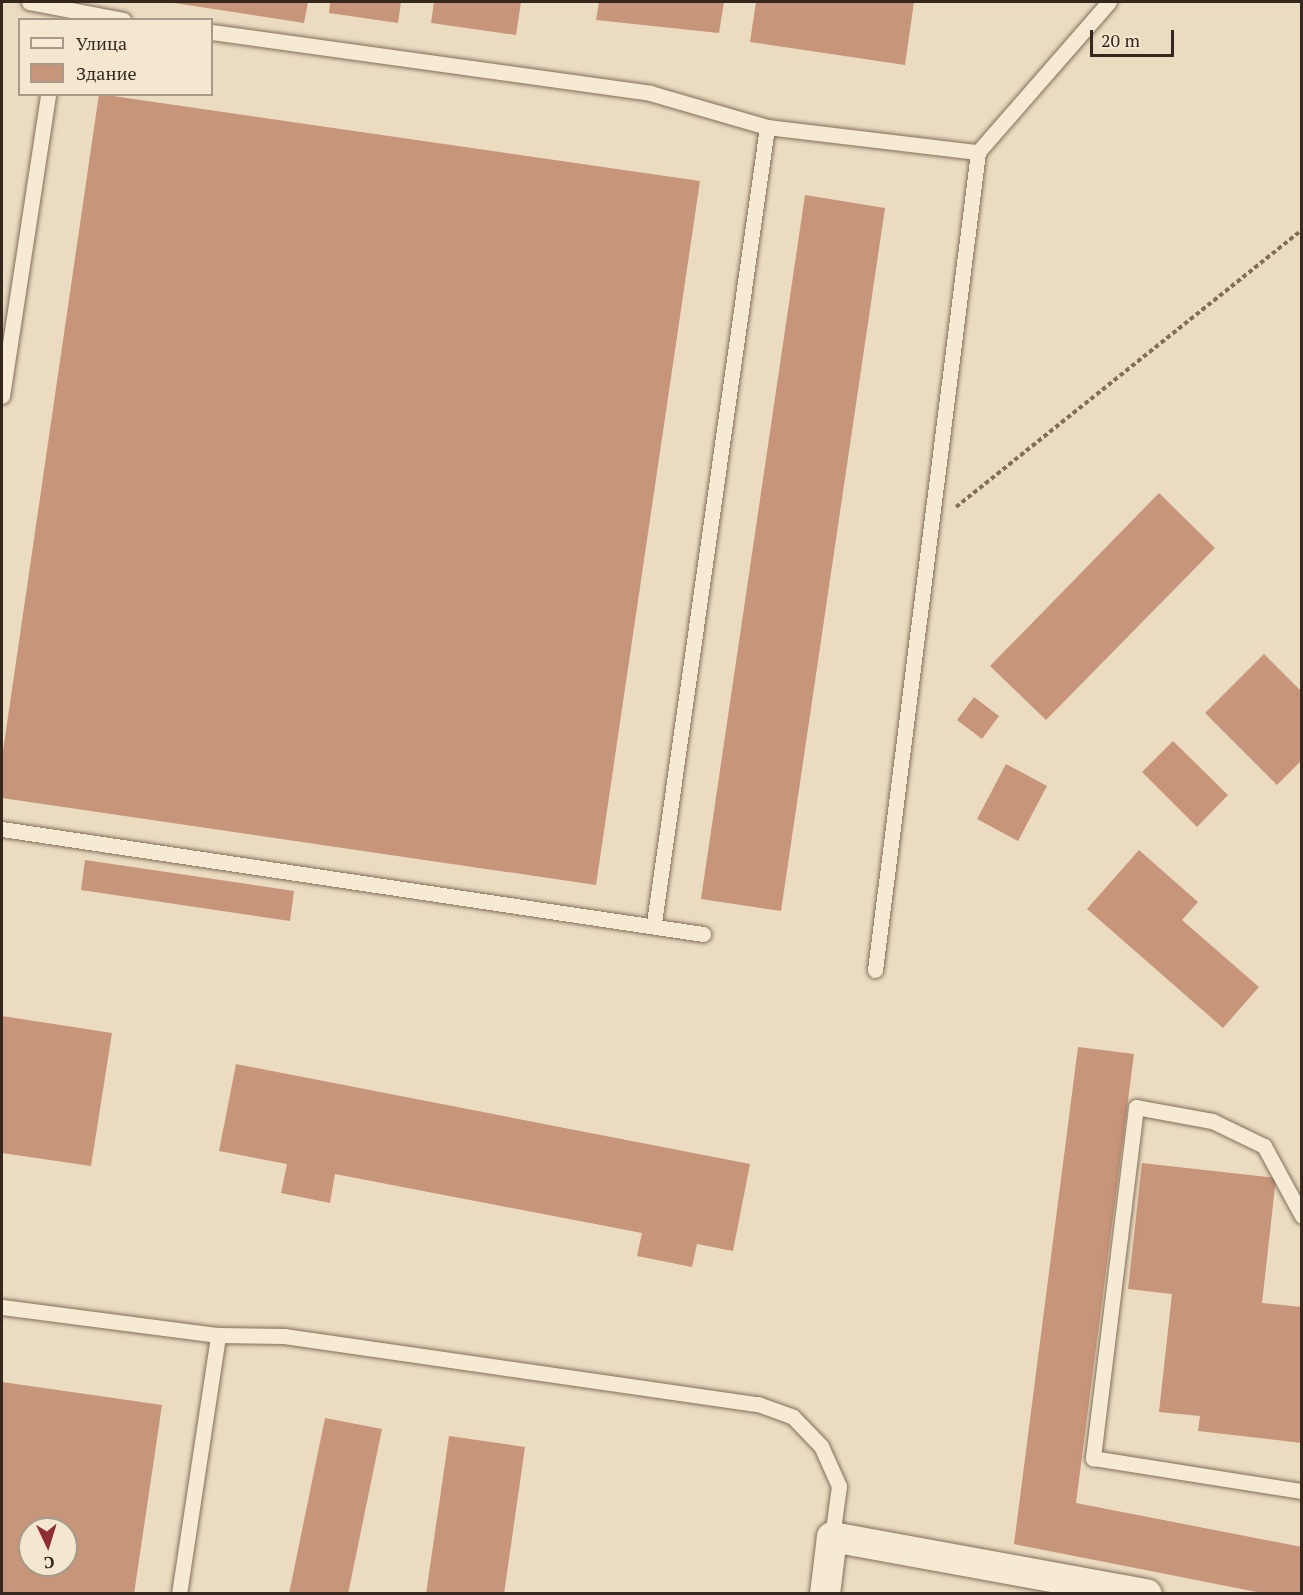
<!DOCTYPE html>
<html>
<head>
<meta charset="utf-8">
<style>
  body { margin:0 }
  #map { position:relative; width:1303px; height:1595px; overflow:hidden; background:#ebdcc1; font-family:"PT Serif",serif }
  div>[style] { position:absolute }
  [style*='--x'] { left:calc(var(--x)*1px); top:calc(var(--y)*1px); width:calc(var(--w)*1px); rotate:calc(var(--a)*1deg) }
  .building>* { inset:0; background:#c79579 }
  .path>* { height:4px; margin-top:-2px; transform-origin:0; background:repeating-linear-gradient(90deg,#836e5a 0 4.5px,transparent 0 7.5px) }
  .roads { filter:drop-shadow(0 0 2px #836e5a) drop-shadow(0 0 2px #836e5a) }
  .lane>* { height:15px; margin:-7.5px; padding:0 7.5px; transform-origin:7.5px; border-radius:7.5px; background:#f6ead4 }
  .street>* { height:30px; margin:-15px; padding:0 15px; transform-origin:15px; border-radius:15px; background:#f6ead4 }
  span { translate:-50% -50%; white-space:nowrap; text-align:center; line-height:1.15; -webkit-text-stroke:4.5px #f3e7d0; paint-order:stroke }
  .frame { position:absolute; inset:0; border:3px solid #34271d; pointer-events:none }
  .legend { position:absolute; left:18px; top:18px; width:195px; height:78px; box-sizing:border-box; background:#f3e7d0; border:2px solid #a79a88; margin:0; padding:8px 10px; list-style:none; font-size:18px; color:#34271d }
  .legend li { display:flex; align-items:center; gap:12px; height:30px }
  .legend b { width:30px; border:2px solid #a79a88 }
  .north { position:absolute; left:18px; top:1517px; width:60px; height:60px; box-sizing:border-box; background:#f3e7d0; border:2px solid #a79a88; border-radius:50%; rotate:176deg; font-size:16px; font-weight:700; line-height:24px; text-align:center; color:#34271d }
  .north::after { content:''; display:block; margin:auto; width:21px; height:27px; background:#8f2d33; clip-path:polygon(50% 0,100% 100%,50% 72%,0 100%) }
  .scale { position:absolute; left:1090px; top:30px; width:84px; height:27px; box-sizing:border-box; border:3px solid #34271d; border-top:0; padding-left:8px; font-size:18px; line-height:21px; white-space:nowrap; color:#34271d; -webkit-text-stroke:4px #f3e7d0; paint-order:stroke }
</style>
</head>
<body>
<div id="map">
  <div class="building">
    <div style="clip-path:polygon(168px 2px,308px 2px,304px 23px)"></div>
    <div style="clip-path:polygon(330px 2px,401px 2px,398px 23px,329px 13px)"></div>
    <div style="clip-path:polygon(434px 2px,521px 2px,516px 35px,431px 23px)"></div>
    <div style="clip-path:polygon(599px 2px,724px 2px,719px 33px,596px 20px)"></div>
    <div style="clip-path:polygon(756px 2px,914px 2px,905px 65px,750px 42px)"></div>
    <div style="clip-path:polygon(99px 94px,700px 181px,596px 885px,2px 798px,2px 758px)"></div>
    <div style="clip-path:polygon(805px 195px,885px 208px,781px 911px,701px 899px)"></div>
    <div style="clip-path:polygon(1159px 493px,1215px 548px,1046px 720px,990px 666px)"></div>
    <div style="clip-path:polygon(1264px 654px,1302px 692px,1302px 760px,1277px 785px,1205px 713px)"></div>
    <div style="clip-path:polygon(974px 697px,999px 716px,982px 739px,957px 720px)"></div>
    <div style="clip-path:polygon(1173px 741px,1228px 795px,1197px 827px,1142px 772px)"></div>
    <div style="clip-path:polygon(1006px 764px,1047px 786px,1018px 841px,977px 819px)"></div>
    <div style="clip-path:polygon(1139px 850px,1198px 902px,1182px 920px,1259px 987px,1223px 1028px,1087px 909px)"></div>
    <div style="clip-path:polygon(85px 860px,294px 891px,290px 921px,81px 890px)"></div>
    <div style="clip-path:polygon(2px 1016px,112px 1033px,91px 1166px,2px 1153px)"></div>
    <div style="clip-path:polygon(1078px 1047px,1134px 1054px,1076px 1503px,1302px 1547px,1302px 1594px,1267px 1594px,1014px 1544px)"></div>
    <div style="clip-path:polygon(236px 1064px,750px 1164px,733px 1251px,697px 1244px,692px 1267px,637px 1256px,642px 1233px,335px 1174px,330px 1203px,281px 1193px,287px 1164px,219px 1151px)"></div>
    <div style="clip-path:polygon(1142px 1163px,1276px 1178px,1262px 1303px,1302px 1307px,1302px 1443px,1198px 1431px,1200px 1416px,1159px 1412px,1172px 1294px,1128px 1289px)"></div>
    <div style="clip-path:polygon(evenodd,2px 1382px,162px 1405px,134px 1594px,2px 1594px,2px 1382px,30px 1529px,66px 1529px,66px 1565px,30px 1565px,30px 1529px)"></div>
    <div style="clip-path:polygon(325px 1418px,382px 1429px,348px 1594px,289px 1594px)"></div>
    <div style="clip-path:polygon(449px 1436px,525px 1447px,504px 1594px,426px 1594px)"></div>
  </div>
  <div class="path">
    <div style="--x:956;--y:507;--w:443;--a:-38.7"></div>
  </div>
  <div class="roads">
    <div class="lane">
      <div style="--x:29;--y:2;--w:96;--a:10.8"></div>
      <div style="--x:212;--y:32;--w:442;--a:7.9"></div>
      <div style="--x:650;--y:93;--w:122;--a:16.2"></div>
      <div style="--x:767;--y:127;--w:212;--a:6.8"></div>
      <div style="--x:978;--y:152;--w:199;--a:-48.9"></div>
      <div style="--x:2;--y:396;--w:305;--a:-81.3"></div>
      <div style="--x:2;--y:829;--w:709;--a:8.52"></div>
      <div style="--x:654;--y:923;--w:804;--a:-81.92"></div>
      <div style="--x:875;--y:970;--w:824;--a:-82.82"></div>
      <div style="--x:1302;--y:1216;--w:80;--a:-118.5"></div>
      <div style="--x:1264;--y:1146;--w:58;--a:-154.3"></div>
      <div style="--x:1212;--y:1121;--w:77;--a:-169.6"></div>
      <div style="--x:1136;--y:1107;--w:354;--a:97"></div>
      <div style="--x:1093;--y:1458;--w:212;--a:9"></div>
      <div style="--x:2;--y:1307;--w:218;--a:7.4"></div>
      <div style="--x:218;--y:1335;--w:66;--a:0.9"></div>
      <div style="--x:284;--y:1336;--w:479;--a:8.2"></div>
      <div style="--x:758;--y:1404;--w:37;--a:20"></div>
      <div style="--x:793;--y:1417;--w:40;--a:46"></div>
      <div style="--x:821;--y:1446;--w:44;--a:65.8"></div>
      <div style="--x:839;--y:1486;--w:51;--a:97.8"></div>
      <div style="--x:179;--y:1594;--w:262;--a:-81.4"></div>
    </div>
    <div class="street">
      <div style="--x:825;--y:1594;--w:57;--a:-83"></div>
      <div style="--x:832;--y:1537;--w:320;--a:10.3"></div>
    </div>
  </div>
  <div class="frame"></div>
  <ul class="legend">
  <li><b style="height:8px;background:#f6ead4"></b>Улица</li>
  <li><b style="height:16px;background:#c79579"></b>Здание</li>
  </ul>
  <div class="north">С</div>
  <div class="scale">20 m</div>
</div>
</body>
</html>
